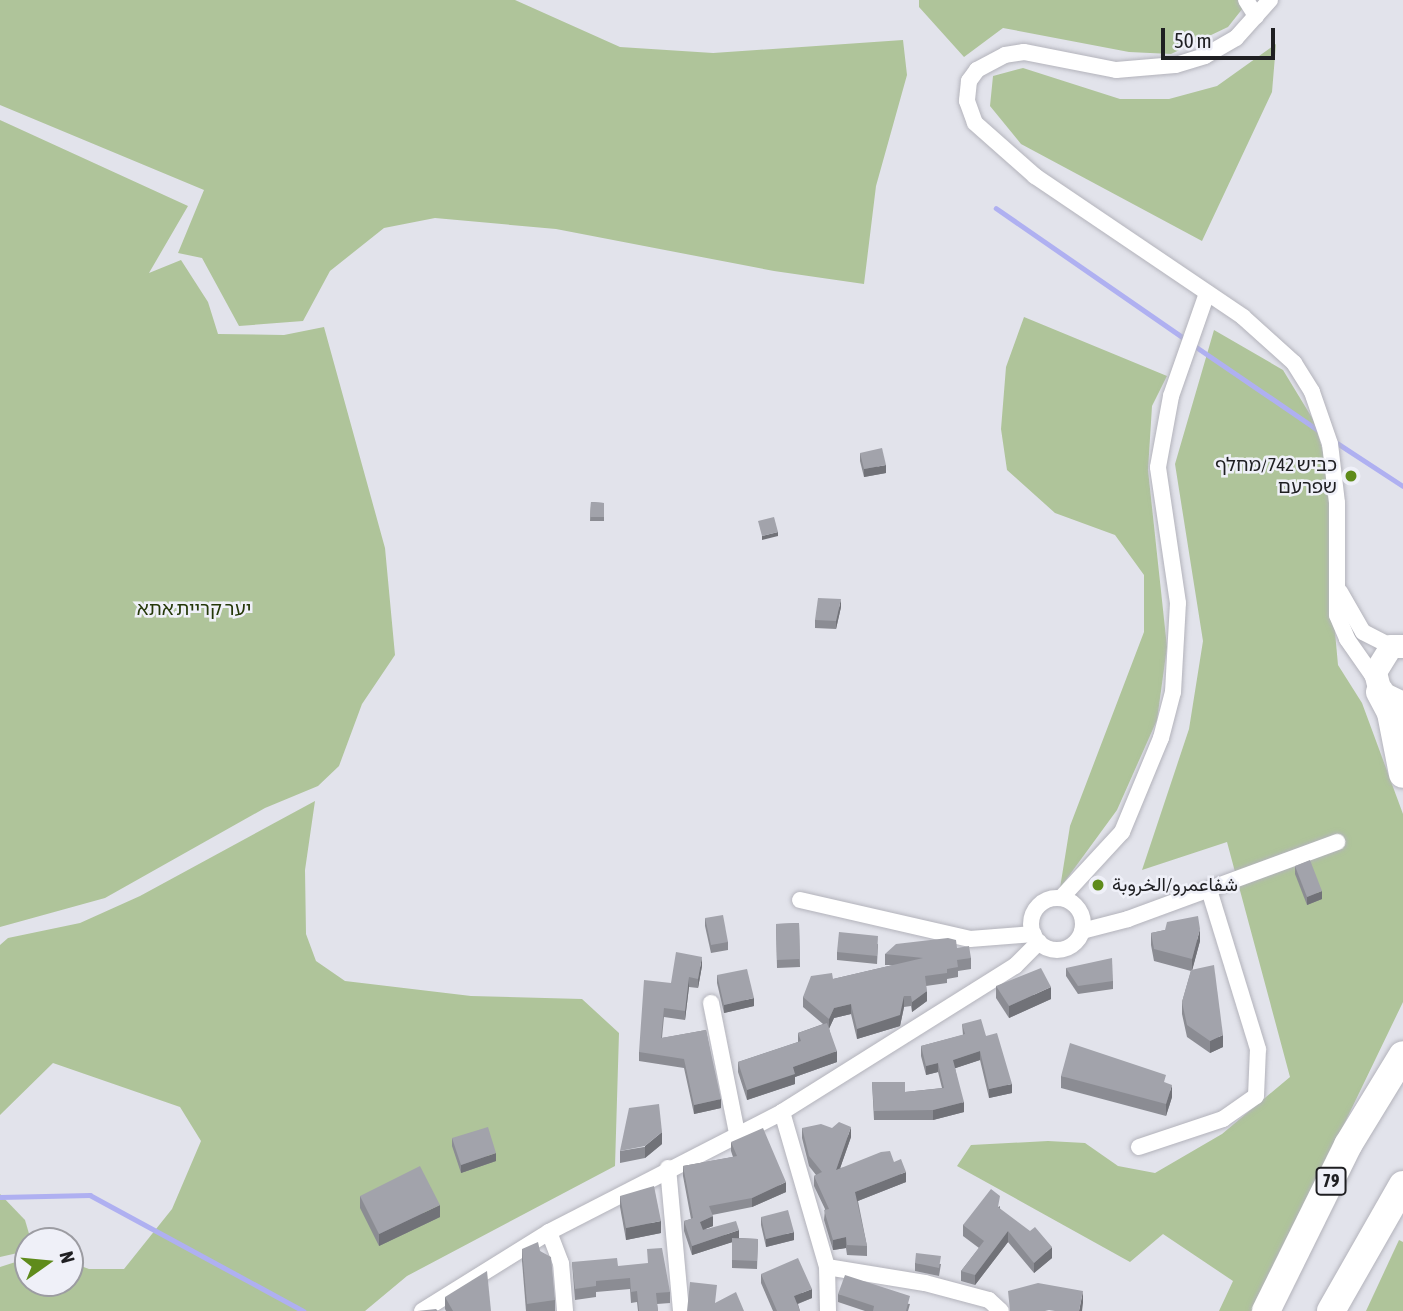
<!DOCTYPE html>
<html>
<head>
<meta charset="utf-8">
<style>
  body { margin:0 }
  #map { position:relative; width:1403px; height:1311px; overflow:hidden; background:#e2e3eb; font-family:"Asap Condensed",Vazirmatn,"Noto Sans Hebrew",sans-serif }
  div>[style] { position:absolute }
  [style*='--x'] { left:calc(var(--x)*1px); top:calc(var(--y)*1px); width:calc(var(--w)*1px); rotate:calc(var(--a)*1deg) }
  .green>* { inset:0; background:#afc49a }
  .stream>* { height:4.5px; margin:-2.25px; padding:0 2.25px; transform-origin:2.25px; border-radius:2.25px; background:#afb0f1 }
  .roads { filter:drop-shadow(0 0 2px #b3b3bb) drop-shadow(0 0 2px #b3b3bb) }
  .street>* { height:16px; margin:-8px; padding:0 8px; transform-origin:8px; border-radius:8px; background:#fff }
  .street>.ring { margin:-8px; padding:0; box-sizing:content-box; background:none; border:16px solid #fff; border-radius:50% }
  .secondary>* { height:23px; margin:-11.5px; padding:0 11.5px; transform-origin:11.5px; border-radius:11.5px; background:#fff }
  .highway>* { height:28px; margin:-14px; padding:0 14px; transform-origin:14px; border-radius:14px; background:#fff }
  .wall>* { inset:0; background:#8b8c93 }
  .shaded-wall>* { inset:0; background:#717278 }
  .building>* { inset:0; background:#a2a3ab }
  .dots>* { width:19px; height:19px; translate:-50% -50%; box-sizing:border-box; border:4px solid #eff0f8; border-radius:50% }
  span { translate:-50% -50%; white-space:nowrap; text-align:center; line-height:1.15; -webkit-text-stroke:5px #eff0f8; paint-order:stroke }
  .shield-label span { padding:2px 5px; background:#eff0f8; border:2px solid; border-radius:5px; -webkit-text-stroke-width:0 }
  .shield-label { font-size:18px; color:#1f1f22; font-weight:700 }
  .poi-label { font-size:19px; color:#1f1f22 }
  .right { translate:-100% -50%; text-align:right }
  .left { translate:0 -50%; text-align:left }
  .park-label { font-size:19px; color:#253809 }
  .north { position:absolute; left:14px; top:1227px; width:70px; height:70px; box-sizing:border-box; background:#eff0f8; border:2px solid #9c9ca2; border-radius:50%; rotate:75deg; font-size:19px; font-weight:700; line-height:28px; text-align:center; color:#1f1f22 }
  .north::after { content:''; display:block; margin:auto; width:24px; height:32px; background:#5f8b1b; clip-path:polygon(50% 0,100% 100%,50% 72%,0 100%) }
  .scale { position:absolute; left:1161px; top:28px; width:114px; height:32px; box-sizing:border-box; border:4px solid #1f1f22; border-top:0; padding-left:9px; font-size:21px; line-height:24px; white-space:nowrap; color:#1f1f22; -webkit-text-stroke:5px #eff0f8; paint-order:stroke }
</style>
</head>
<body>
<div id="map">
  <div class="green">
    <div style="clip-path:polygon(0 0,515px 0,620px 47px,713px 53px,903px 40px,907px 75px,876px 186px,864px 284px,774px 271px,556px 229px,435px 218px,384px 228px,330px 271px,303px 321px,239px 326px,202px 258px,178px 253px,204px 190px,0 105px)"></div>
    <div style="clip-path:polygon(919px 0,1238px 0,1243px 8px,1228px 27px,1171px 54px,1129px 52px,1003px 28px,964px 57px,919px 7px)"></div>
    <div style="clip-path:polygon(1276px 44px,1272px 92px,1202px 241px,1021px 144px,990px 106px,993px 76px,1023px 68px,1120px 99px,1169px 99px,1217px 86px)"></div>
    <div style="clip-path:polygon(0 120px,188px 206px,149px 273px,181px 260px,208px 302px,218px 334px,284px 335px,324px 327px,385px 548px,395px 655px,362px 704px,339px 766px,318px 786px,265px 808px,105px 898px,0 927px)"></div>
    <div style="clip-path:polygon(1024px 317px,1167px 376px,1152px 406px,1148px 470px,1167px 647px,1157px 720px,1117px 810px,1060px 888px,1070px 826px,1144px 632px,1144px 575px,1115px 535px,1055px 513px,1007px 470px,1001px 429px,1006px 367px)"></div>
    <div style="clip-path:polygon(1214px 330px,1283px 370px,1314px 421px,1333px 486px,1333px 610px,1338px 665px,1362px 703px,1403px 814px,1403px 1002px,1254px 1311px,1219px 1311px,1233px 1281px,1163px 1234px,1130px 1262px,957px 1166px,971px 1145px,1048px 1141px,1085px 1143px,1118px 1166px,1155px 1173px,1222px 1134px,1290px 1077px,1227px 842px,1142px 870px,1189px 729px,1203px 641px,1175px 464px)"></div>
    <div style="clip-path:polygon(315px 801px,305px 870px,306px 934px,316px 961px,345px 981px,471px 996px,582px 999px,619px 1033px,615px 1166px,407px 1276px,365px 1311px,0 1311px,0 1267px,28px 1258px,28px 1283px,70px 1283px,70px 1262px,89px 1269px,124px 1269px,172px 1209px,201px 1141px,180px 1107px,53px 1063px,0 1115px,0 945px,8px 938px,80px 923px,140px 896px)"></div>
    <div style="clip-path:polygon(0 1194px,25px 1220px,30px 1237px,22px 1252px,0 1257px)"></div>
    <div style="clip-path:polygon(1399px 1240px,1403px 1242px,1403px 1311px,1366px 1311px)"></div>
  </div>
  <div class="stream">
    <div style="--x:996;--y:208;--w:230;--a:34.7"></div>
    <div style="--x:1192;--y:344;--w:153;--a:34.3"></div>
    <div style="--x:1334;--y:441;--w:82;--a:33.1"></div>
    <div style="--x:0;--y:1197;--w:90;--a:-1.3"></div>
    <div style="--x:90;--y:1195;--w:243;--a:28.5"></div>
  </div>
  <div class="roads">
    <div class="street">
      <div style="--x:1246;--y:0;--w:19;--a:58"></div>
      <div style="--x:1270;--y:0;--w:51;--a:131.8"></div>
      <div style="--x:1236;--y:38;--w:36;--a:150"></div>
      <div style="--x:1205;--y:56;--w:31;--a:163"></div>
      <div style="--x:1175;--y:65;--w:59;--a:175.2"></div>
      <div style="--x:1116;--y:70;--w:94;--a:-168.9"></div>
      <div style="--x:1024;--y:52;--w:19;--a:171"></div>
      <div style="--x:1005;--y:55;--w:32;--a:152"></div>
      <div style="--x:977;--y:70;--w:14;--a:126"></div>
      <div style="--x:969;--y:81;--w:20;--a:96"></div>
      <div style="--x:967;--y:101;--w:23;--a:70"></div>
      <div style="--x:975;--y:123;--w:80;--a:41.5"></div>
      <div style="--x:1035;--y:176;--w:251;--a:34.1"></div>
      <div style="--x:1243;--y:317;--w:69;--a:42"></div>
      <div style="--x:1294;--y:363;--w:34;--a:58"></div>
      <div style="--x:1312;--y:392;--w:55;--a:70.9"></div>
      <div style="--x:1330;--y:444;--w:59;--a:83.2"></div>
      <div style="--x:1337;--y:503;--w:112;--a:90"></div>
      <div style="--x:1337;--y:615;--w:26;--a:67"></div>
      <div style="--x:1347;--y:639;--w:49;--a:55"></div>
      <div style="--x:1340;--y:592;--w:46;--a:60.1"></div>
      <div style="--x:1363;--y:632;--w:31;--a:27"></div>
      <div style="--x:1061;--y:898;--w:90;--a:-47.3"></div>
      <div style="--x:1122;--y:832;--w:102;--a:-67.5"></div>
      <div style="--x:1161;--y:738;--w:48;--a:-75.4"></div>
      <div style="--x:1173;--y:692;--w:89;--a:-86.8"></div>
      <div style="--x:1178;--y:603;--w:137;--a:-98.4"></div>
      <div style="--x:1158;--y:467;--w:72;--a:-79.6"></div>
      <div style="--x:1171;--y:396;--w:109;--a:-70.7"></div>
      <div class="ring" style="left:1031px;top:898px;width:36px;height:36px"></div>
      <div style="--x:800;--y:900;--w:174;--a:12.9"></div>
      <div style="--x:970;--y:939;--w:64;--a:-4.5"></div>
      <div style="--x:1082;--y:931;--w:48;--a:-14.6"></div>
      <div style="--x:1128;--y:919;--w:223;--a:-20.2"></div>
      <div style="--x:711;--y:1003;--w:133;--a:78.7"></div>
      <div style="--x:782;--y:1112;--w:161;--a:73.8"></div>
      <div style="--x:827;--y:1267;--w:44;--a:88.7"></div>
      <div style="--x:1139;--y:1147;--w:89;--a:-18.4"></div>
      <div style="--x:1223;--y:1119;--w:40;--a:-34.9"></div>
      <div style="--x:1256;--y:1096;--w:47;--a:-87.6"></div>
      <div style="--x:1258;--y:1049;--w:166;--a:-107.1"></div>
      <div style="--x:668;--y:1168;--w:144;--a:84.8"></div>
      <div style="--x:549;--y:1232;--w:33;--a:69"></div>
      <div style="--x:561;--y:1263;--w:48;--a:85.2"></div>
      <div style="--x:827;--y:1267;--w:99;--a:9.3"></div>
      <div style="--x:925;--y:1283;--w:66;--a:14.9"></div>
      <div style="--x:989;--y:1300;--w:16;--a:43"></div>
      <div style="--x:422;--y:1311;--w:150;--a:-31.9"></div>
      <div style="--x:549;--y:1232;--w:262;--a:-27.2"></div>
      <div style="--x:782;--y:1112;--w:275;--a:-32.1"></div>
      <div style="--x:1015;--y:966;--w:34;--a:-45"></div>
    </div>
    <div class="secondary">
      <div style="--x:1403;--y:646;--w:12;--a:180"></div>
      <div style="--x:1391;--y:646;--w:31;--a:122"></div>
      <div style="--x:1375;--y:672;--w:21;--a:76"></div>
      <div style="--x:1380;--y:692;--w:25;--a:26"></div>
    </div>
    <div class="highway">
      <div style="--x:1380;--y:692;--w:24;--a:62"></div>
      <div style="--x:1391;--y:713;--w:62;--a:78.9"></div>
      <div style="--x:1266;--y:1311;--w:185;--a:-63.7"></div>
      <div style="--x:1348;--y:1145;--w:105;--a:-58.6"></div>
      <div style="--x:1331;--y:1311;--w:145;--a:-60.3"></div>
    </div>
  </div>
  <div class="wall">
    <div style="clip-path:polygon(860px 453px,886px 473px,864px 477px,860px 461px)"></div>
    <div style="clip-path:polygon(591px 502px,604px 503px,604px 521px,590px 521px)"></div>
    <div style="clip-path:polygon(841px 607px,836px 629px,815px 628px,815px 620px)"></div>
    <div style="clip-path:polygon(1295px 866px,1322px 899px,1307px 905px,1295px 874px)"></div>
    <div style="clip-path:polygon(705px 918px,728px 942px,728px 950px,711px 953px,705px 926px)"></div>
    <div style="clip-path:polygon(799px 923px,800px 967px,777px 968px,776px 924px)"></div>
    <div style="clip-path:polygon(1165px 930px,1200px 941px,1192px 970px,1223px 1047px,1210px 1053px,1187px 1037px,1182px 1014px,1182px 1002px,1191px 971px,1154px 961px,1151px 945px,1151px 933px)"></div>
    <div style="clip-path:polygon(878px 944px,877px 964px,837px 960px,837px 952px)"></div>
    <div style="clip-path:polygon(957px 948px,971px 958px,971px 969px,958px 971px,958px 977px,947px 979px,947px 983px,926px 986px,927px 1001px,912px 1012px,911px 1006px,904px 1007px,900px 1026px,857px 1039px,851px 1014px,834px 1018px,829px 1028px,837px 1062px,795px 1077px,795px 1084px,747px 1100px,738px 1072px,738px 1062px,798px 1042px,798px 1033px,823px 1024px,803px 1007px,803px 997px,833px 979px,893px 965px,885px 965px,885px 954px)"></div>
    <div style="clip-path:polygon(702px 966px,698px 988px,689px 987px,685px 1020px,664px 1017px,662px 1038px,706px 1030px,721px 1108px,694px 1114px,684px 1068px,639px 1061px,639px 1052px,671px 983px)"></div>
    <div style="clip-path:polygon(1066px 968px,1113px 981px,1113px 989px,1078px 994px,1066px 976px)"></div>
    <div style="clip-path:polygon(717px 975px,754px 1006px,724px 1013px,717px 983px)"></div>
    <div style="clip-path:polygon(996px 986px,1051px 999px,1009px 1018px,996px 998px)"></div>
    <div style="clip-path:polygon(962px 1024px,986px 1036px,1012px 1093px,989px 1098px,980px 1060px,955px 1068px,964px 1112px,933px 1120px,874px 1120px,872px 1082px,905px 1092px,942px 1088px,938px 1072px,926px 1075px,921px 1056px,921px 1046px,963px 1035px)"></div>
    <div style="clip-path:polygon(1061px 1076px,1166px 1083px,1172px 1097px,1166px 1116px,1061px 1088px)"></div>
    <div style="clip-path:polygon(802px 1128px,851px 1137px,840px 1168px,894px 1162px,906px 1182px,858px 1201px,867px 1246px,867px 1256px,847px 1255px,846px 1248px,833px 1250px,824px 1220px,825px 1209px,814px 1186px,814px 1176px,816px 1175px,809px 1166px,802px 1138px)"></div>
    <div style="clip-path:polygon(452px 1138px,496px 1161px,461px 1173px,452px 1146px)"></div>
    <div style="clip-path:polygon(731px 1142px,786px 1192px,752px 1207px,712px 1215px,713px 1226px,705px 1229px,739px 1238px,758px 1239px,757px 1269px,732px 1268px,732px 1242px,692px 1255px,684px 1231px,684px 1221px,691px 1219px,683px 1176px,683px 1166px,733px 1157px,731px 1151px)"></div>
    <div style="clip-path:polygon(662px 1144px,645px 1158px,620px 1163px,620px 1151px)"></div>
    <div style="clip-path:polygon(360px 1196px,440px 1217px,379px 1246px,360px 1208px)"></div>
    <div style="clip-path:polygon(620px 1196px,661px 1233px,626px 1240px,620px 1207px)"></div>
    <div style="clip-path:polygon(1000px 1206px,1000px 1209px,1052px 1258px,1034px 1273px,1008px 1242px,975px 1285px,961px 1281px,961px 1271px,979px 1248px,963px 1236px,963px 1225px)"></div>
    <div style="clip-path:polygon(761px 1217px,794px 1240px,766px 1247px,761px 1225px)"></div>
    <div style="clip-path:polygon(522px 1249px,540px 1251px,555px 1300px,555px 1311px,526px 1311px,522px 1261px)"></div>
    <div style="clip-path:polygon(572px 1262px,618px 1266px,670px 1292px,670px 1303px,657px 1304px,658px 1311px,638px 1311px,637px 1302px,631px 1303px,630px 1289px,596px 1292px,596px 1297px,575px 1300px)"></div>
    <div style="clip-path:polygon(915px 1263px,941px 1264px,939px 1276px,915px 1271px)"></div>
    <div style="clip-path:polygon(761px 1274px,812px 1298px,798px 1304px,800px 1311px,773px 1311px,761px 1283px)"></div>
    <div style="clip-path:polygon(838px 1294px,910px 1304px,908px 1311px,865px 1311px,838px 1302px)"></div>
    <div style="clip-path:polygon(445px 1297px,491px 1311px,446px 1311px,445px 1309px)"></div>
  </div>
  <div class="shaded-wall">
    <div style="clip-path:polygon(886px 465px,886px 473px,864px 477px,864px 469px)"></div>
    <div style="clip-path:polygon(778px 532px,778px 536px,762px 540px,762px 536px)"></div>
    <div style="clip-path:polygon(841px 599px,841px 607px,836px 629px,836px 621px)"></div>
    <div style="clip-path:polygon(1322px 891px,1322px 899px,1307px 905px,1307px 897px)"></div>
    <div style="clip-path:polygon(1200px 929px,1200px 941px,1192px 971px,1192px 959px)"></div>
    <div style="clip-path:polygon(702px 957px,702px 966px,698px 988px,698px 979px)"></div>
    <div style="clip-path:polygon(689px 977px,689px 987px,685px 1020px,685px 1011px)"></div>
    <div style="clip-path:polygon(1051px 987px,1051px 999px,1009px 1018px,1009px 1006px)"></div>
    <div style="clip-path:polygon(927px 991px,927px 1001px,912px 1012px,912px 1002px)"></div>
    <div style="clip-path:polygon(904px 996px,904px 1007px,900px 1026px,857px 1039px,857px 1029px)"></div>
    <div style="clip-path:polygon(754px 998px,754px 1006px,724px 1013px,724px 1005px)"></div>
    <div style="clip-path:polygon(851px 1004px,851px 1014px,834px 1018px,829px 1029px,829px 1019px,834px 1008px)"></div>
    <div style="clip-path:polygon(1223px 1035px,1223px 1047px,1210px 1053px,1210px 1041px)"></div>
    <div style="clip-path:polygon(837px 1051px,837px 1062px,795px 1077px,795px 1084px,747px 1100px,747px 1090px,793px 1067px)"></div>
    <div style="clip-path:polygon(980px 1051px,980px 1060px,953px 1069px,953px 1060px)"></div>
    <div style="clip-path:polygon(938px 1063px,938px 1072px,926px 1075px,926px 1066px)"></div>
    <div style="clip-path:polygon(1012px 1084px,1012px 1093px,989px 1098px,989px 1089px)"></div>
    <div style="clip-path:polygon(1172px 1085px,1172px 1097px,1166px 1116px,1166px 1104px)"></div>
    <div style="clip-path:polygon(721px 1099px,721px 1108px,694px 1114px,694px 1105px)"></div>
    <div style="clip-path:polygon(964px 1102px,964px 1112px,933px 1120px,933px 1110px)"></div>
    <div style="clip-path:polygon(851px 1127px,851px 1137px,836px 1180px,836px 1170px)"></div>
    <div style="clip-path:polygon(662px 1132px,662px 1144px,645px 1158px,645px 1146px)"></div>
    <div style="clip-path:polygon(496px 1153px,496px 1161px,461px 1173px,461px 1165px)"></div>
    <div style="clip-path:polygon(906px 1172px,906px 1182px,855px 1202px,855px 1192px)"></div>
    <div style="clip-path:polygon(786px 1182px,786px 1192px,752px 1207px,752px 1198px)"></div>
    <div style="clip-path:polygon(440px 1205px,440px 1217px,379px 1246px,379px 1234px)"></div>
    <div style="clip-path:polygon(713px 1216px,713px 1226px,700px 1231px,700px 1222px)"></div>
    <div style="clip-path:polygon(661px 1221px,661px 1233px,626px 1240px,626px 1228px)"></div>
    <div style="clip-path:polygon(739px 1230px,739px 1240px,692px 1255px,692px 1246px)"></div>
    <div style="clip-path:polygon(1008px 1231px,1008px 1242px,975px 1285px,975px 1275px)"></div>
    <div style="clip-path:polygon(794px 1232px,794px 1240px,766px 1247px,766px 1239px)"></div>
    <div style="clip-path:polygon(846px 1237px,846px 1248px,833px 1250px,833px 1240px)"></div>
    <div style="clip-path:polygon(1052px 1247px,1052px 1258px,1034px 1273px,1034px 1263px)"></div>
    <div style="clip-path:polygon(812px 1289px,812px 1298px,794px 1305px,794px 1296px)"></div>
    <div style="clip-path:polygon(1083px 1291px,1083px 1303px,1082px 1311px,1079px 1311px)"></div>
  </div>
  <div class="building">
    <div style="clip-path:polygon(882px 448px,886px 465px,864px 469px,860px 453px)"></div>
    <div style="clip-path:polygon(591px 502px,604px 503px,604px 517px,590px 517px)"></div>
    <div style="clip-path:polygon(774px 517px,778px 532px,762px 536px,758px 521px)"></div>
    <div style="clip-path:polygon(818px 598px,841px 599px,836px 621px,815px 620px)"></div>
    <div style="clip-path:polygon(1310px 860px,1322px 891px,1307px 897px,1295px 866px)"></div>
    <div style="clip-path:polygon(723px 915px,728px 942px,711px 945px,705px 918px)"></div>
    <div style="clip-path:polygon(1198px 916px,1200px 929px,1192px 959px,1154px 949px,1151px 933px,1165px 930px,1167px 922px)"></div>
    <div style="clip-path:polygon(799px 923px,800px 959px,777px 960px,776px 924px)"></div>
    <div style="clip-path:polygon(839px 932px,878px 936px,877px 956px,837px 952px)"></div>
    <div style="clip-path:polygon(948px 938px,956px 940px,957px 948px,969px 946px,971px 958px,957px 960px,958px 967px,947px 969px,947px 973px,925px 976px,927px 991px,912px 1002px,911px 996px,904px 996px,900px 1015px,857px 1029px,851px 1004px,834px 1008px,829px 1019px,803px 997px,811px 976px,832px 973px,833px 979px,923px 958px,885px 954px,896px 944px)"></div>
    <div style="clip-path:polygon(676px 952px,702px 957px,698px 979px,689px 977px,685px 1011px,664px 1008px,661px 1038px,706px 1030px,721px 1099px,694px 1105px,684px 1059px,639px 1052px,644px 980px,671px 983px)"></div>
    <div style="clip-path:polygon(1112px 958px,1113px 981px,1078px 986px,1066px 968px)"></div>
    <div style="clip-path:polygon(1214px 965px,1223px 1035px,1210px 1041px,1187px 1025px,1182px 1002px,1191px 970px)"></div>
    <div style="clip-path:polygon(1041px 968px,1051px 987px,1009px 1006px,996px 986px)"></div>
    <div style="clip-path:polygon(747px 969px,754px 998px,724px 1005px,717px 975px)"></div>
    <div style="clip-path:polygon(981px 1019px,986px 1036px,997px 1033px,1012px 1084px,989px 1089px,980px 1051px,953px 1060px,964px 1102px,933px 1110px,874px 1111px,872px 1082px,905px 1082px,905px 1092px,944px 1088px,938px 1063px,926px 1066px,921px 1046px,965px 1034px,962px 1024px)"></div>
    <div style="clip-path:polygon(827px 1023px,837px 1051px,793px 1067px,795px 1074px,747px 1090px,738px 1062px,801px 1041px,798px 1033px)"></div>
    <div style="clip-path:polygon(1070px 1043px,1166px 1075px,1164px 1082px,1172px 1085px,1166px 1104px,1061px 1076px)"></div>
    <div style="clip-path:polygon(659px 1104px,662px 1132px,645px 1146px,620px 1151px,629px 1108px)"></div>
    <div style="clip-path:polygon(839px 1122px,851px 1127px,836px 1170px,881px 1152px,890px 1151px,894px 1162px,901px 1159px,906px 1172px,855px 1192px,867px 1246px,847px 1245px,846px 1237px,833px 1240px,824px 1210px,829px 1209px,814px 1176px,822px 1172px,809px 1156px,802px 1128px,821px 1124px,832px 1128px)"></div>
    <div style="clip-path:polygon(488px 1127px,496px 1153px,461px 1165px,452px 1138px)"></div>
    <div style="clip-path:polygon(763px 1128px,786px 1182px,752px 1198px,709px 1206px,713px 1216px,700px 1222px,703px 1230px,736px 1221px,739px 1230px,692px 1246px,684px 1221px,693px 1218px,683px 1166px,737px 1156px,731px 1142px)"></div>
    <div style="clip-path:polygon(420px 1166px,440px 1205px,379px 1234px,360px 1196px)"></div>
    <div style="clip-path:polygon(654px 1186px,661px 1221px,626px 1228px,620px 1196px)"></div>
    <div style="clip-path:polygon(991px 1189px,1000px 1196px,998px 1207px,1030px 1231px,1035px 1227px,1052px 1247px,1034px 1263px,1008px 1231px,975px 1275px,961px 1271px,984px 1241px,963px 1225px)"></div>
    <div style="clip-path:polygon(788px 1210px,794px 1232px,766px 1239px,761px 1217px)"></div>
    <div style="clip-path:polygon(732px 1238px,758px 1239px,757px 1261px,732px 1260px)"></div>
    <div style="clip-path:polygon(538px 1242px,540px 1251px,551px 1257px,555px 1300px,527px 1304px,522px 1249px)"></div>
    <div style="clip-path:polygon(662px 1248px,670px 1292px,656px 1293px,658px 1311px,639px 1311px,637px 1291px,631px 1292px,630px 1278px,596px 1281px,596px 1286px,575px 1289px,572px 1262px,617px 1258px,618px 1266px,648px 1263px,647px 1249px)"></div>
    <div style="clip-path:polygon(916px 1253px,941px 1256px,939px 1268px,915px 1263px)"></div>
    <div style="clip-path:polygon(798px 1258px,812px 1289px,794px 1296px,800px 1311px,777px 1311px,761px 1274px)"></div>
    <div style="clip-path:polygon(487px 1271px,491px 1311px,453px 1311px,445px 1297px)"></div>
    <div style="clip-path:polygon(845px 1275px,910px 1296px,906px 1311px,873px 1311px,874px 1306px,838px 1294px)"></div>
    <div style="clip-path:polygon(690px 1282px,717px 1285px,715px 1303px,736px 1292px,744px 1311px,687px 1311px)"></div>
    <div style="clip-path:polygon(1038px 1283px,1083px 1291px,1079px 1311px,1055px 1311px,1049px 1310px,1045px 1311px,1010px 1311px,1008px 1291px)"></div>
    <div style="clip-path:polygon(436px 1309px,438px 1311px,417px 1311px)"></div>
  </div>
  <div class="dots">
    <div style="left:1351px;top:476px;background:#5f8b1b"></div>
    <div style="left:1098px;top:885px;background:#5f8b1b"></div>
  </div>
  <div class="shield-label">
    <span style="left:1331px;top:1181px">79</span>
  </div>
  <div class="poi-label">
    <span class="right" style="left:1337px;top:476px">כביש 742/מחלף<br>שפרעם</span>
    <span class="left" style="left:1112px;top:885px">شفاعمرو/الخروبة</span>
  </div>
  <div class="park-label">
    <span style="left:194px;top:609px">יער קריית אתא</span>
  </div>
  <div class="north">N</div>
  <div class="scale">50 m</div>
</div>
</body>
</html>
